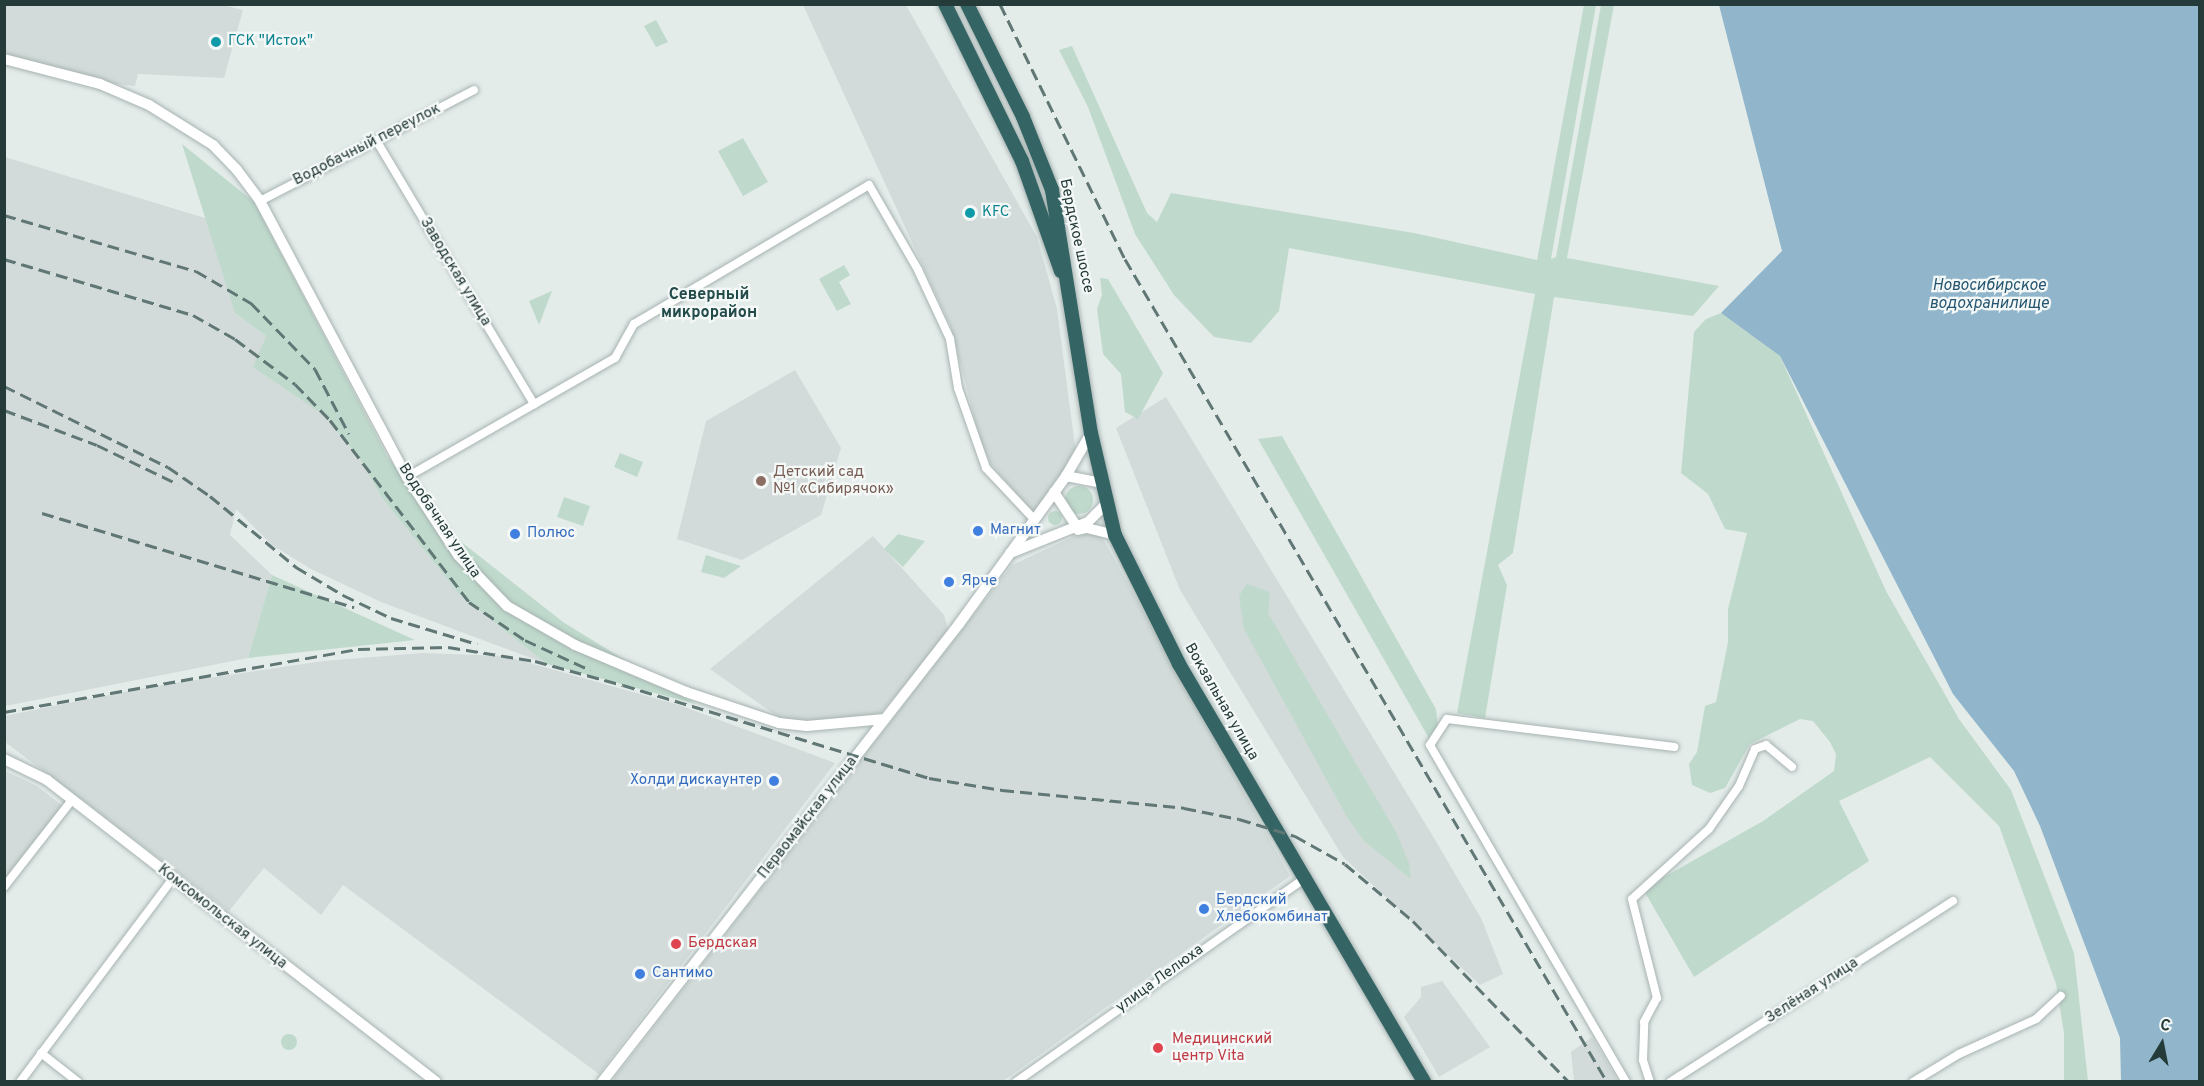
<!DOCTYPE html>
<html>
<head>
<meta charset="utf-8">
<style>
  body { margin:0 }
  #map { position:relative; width:2204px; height:1086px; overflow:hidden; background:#e4ecea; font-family:Overpass,sans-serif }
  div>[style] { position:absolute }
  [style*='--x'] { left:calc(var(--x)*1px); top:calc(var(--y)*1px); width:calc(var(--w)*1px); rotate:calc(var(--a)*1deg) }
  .built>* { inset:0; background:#d2dbd9 }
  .green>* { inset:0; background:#bfdacc }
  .round { border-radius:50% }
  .water>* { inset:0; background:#91b6cb }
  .roads { filter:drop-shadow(0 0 2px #a7b3b2) drop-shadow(0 0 2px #a7b3b2) }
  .street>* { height:8px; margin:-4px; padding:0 4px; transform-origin:4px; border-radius:4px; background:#fff }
  .secondary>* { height:10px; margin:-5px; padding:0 5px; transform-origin:5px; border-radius:5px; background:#fff }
  .highway>* { height:14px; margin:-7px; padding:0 7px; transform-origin:7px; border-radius:7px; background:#346564 }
  .rail>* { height:3px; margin-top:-1.5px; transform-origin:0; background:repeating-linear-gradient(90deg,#607775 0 12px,transparent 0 18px) }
  .dots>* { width:16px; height:16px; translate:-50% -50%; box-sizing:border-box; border:3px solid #f4f8f7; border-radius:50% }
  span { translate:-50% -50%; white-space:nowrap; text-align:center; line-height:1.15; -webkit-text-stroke:4.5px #f4f8f7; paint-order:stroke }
  .culture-label { font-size:15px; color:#0d838f }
  .left { translate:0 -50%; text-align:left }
  .street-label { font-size:15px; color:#253b3a }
  .education-label { font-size:15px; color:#785e54 }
  .shop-label { font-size:15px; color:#366cbe }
  .right { translate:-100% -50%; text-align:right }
  .health-label { font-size:15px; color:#be3a42 }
  .water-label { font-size:16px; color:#255571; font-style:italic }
  .neighbourhood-label { font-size:16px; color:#234b4a; font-weight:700 }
  .frame { position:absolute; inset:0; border:6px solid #253b3a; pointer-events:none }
  .north { position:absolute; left:2132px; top:1014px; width:60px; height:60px; -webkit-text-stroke:4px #f4f8f7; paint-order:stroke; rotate:10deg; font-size:16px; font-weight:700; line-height:24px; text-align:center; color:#253b3a }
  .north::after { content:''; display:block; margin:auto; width:21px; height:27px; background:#253b3a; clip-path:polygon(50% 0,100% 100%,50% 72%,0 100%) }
</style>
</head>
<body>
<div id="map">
  <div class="built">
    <div style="clip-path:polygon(219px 4px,243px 10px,224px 78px,138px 74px,135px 86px,107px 83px,5px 55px,4px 5px)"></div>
    <div style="clip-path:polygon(803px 5px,906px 5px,1037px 237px,1057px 309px,1076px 454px,1033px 513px,991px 464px,980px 440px,951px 327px)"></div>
    <div style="clip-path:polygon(5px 157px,208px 219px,235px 313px,266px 336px,254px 367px,322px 414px,358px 456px,382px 498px,460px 595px,547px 664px,381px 602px,311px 569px,272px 545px,236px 509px,230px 535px,272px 575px,248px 658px,5px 706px)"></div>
    <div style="clip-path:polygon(795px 370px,841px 448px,821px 515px,742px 560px,677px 539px,706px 421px)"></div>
    <div style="clip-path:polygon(1166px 397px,1437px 843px,1482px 920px,1503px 974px,1480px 985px,1343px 857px,1180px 590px,1116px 428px)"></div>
    <div style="clip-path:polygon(1096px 526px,1290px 876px,1003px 1081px,611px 1082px,1012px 565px)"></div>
    <div style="clip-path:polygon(873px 536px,944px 615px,949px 633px,879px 715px,794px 728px,710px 669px)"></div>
    <div style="clip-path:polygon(423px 653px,504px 656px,679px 705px,835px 763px,599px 1074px,343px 885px,321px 915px,264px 868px,229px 911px,5px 742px,4px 716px,149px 687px,323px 661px)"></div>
    <div style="clip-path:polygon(5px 771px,37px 786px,65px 808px,5px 885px)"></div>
    <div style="clip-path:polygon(1442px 981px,1490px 1047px,1439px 1077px,1404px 1017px,1421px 997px,1421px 987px)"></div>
    <div style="clip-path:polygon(1592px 1037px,1618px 1081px,1574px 1081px,1571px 1052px)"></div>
  </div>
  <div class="green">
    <div style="clip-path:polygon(1584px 5px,1596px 5px,1551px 259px,1556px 257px,1601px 5px,1614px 5px,1567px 258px,1719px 286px,1693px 316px,1554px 297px,1513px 553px,1498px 565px,1507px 585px,1485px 718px,1457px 713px,1535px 294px,1289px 248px,1279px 311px,1251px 343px,1214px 337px,1174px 295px,1135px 234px,1088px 107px,1059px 50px,1072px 46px,1147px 213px,1157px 222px,1171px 193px,1414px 233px,1537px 260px)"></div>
    <div style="clip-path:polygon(656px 20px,668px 42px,656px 47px,644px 26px)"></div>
    <div style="clip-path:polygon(743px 138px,768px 182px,743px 196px,718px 151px)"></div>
    <div style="clip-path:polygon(182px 144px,254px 202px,388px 458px,450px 533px,563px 622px,696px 704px,547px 664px,460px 595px,382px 498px,358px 456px,322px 414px,253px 367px,266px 336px,235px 313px)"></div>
    <div style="clip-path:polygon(844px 265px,850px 275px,839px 282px,851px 304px,837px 311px,819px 279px)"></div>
    <div style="clip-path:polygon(1100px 278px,1108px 279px,1163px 373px,1138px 419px,1125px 412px,1121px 374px,1103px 354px,1097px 309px,1102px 295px)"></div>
    <div style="clip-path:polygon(552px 291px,539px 325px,529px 301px)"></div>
    <div style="clip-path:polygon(1721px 313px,1780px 356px,1886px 591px,1959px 719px,2011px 790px,2074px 953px,2088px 1081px,2064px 1081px,2064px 1033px,2056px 984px,1999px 826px,1930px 757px,1839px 801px,1869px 861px,1694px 977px,1643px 889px,1763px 821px,1834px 771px,1836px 754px,1830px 742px,1813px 721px,1800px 719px,1750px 744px,1725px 788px,1710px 793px,1692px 785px,1689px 764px,1697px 752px,1705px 706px,1716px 702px,1728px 642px,1728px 609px,1747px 533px,1725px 529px,1708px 494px,1681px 473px,1694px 332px,1706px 319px)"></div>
    <div style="clip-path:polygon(1282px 436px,1436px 709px,1439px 734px,1430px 740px,1258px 439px)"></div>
    <div style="clip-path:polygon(620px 453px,643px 462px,637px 477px,614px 467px)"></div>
    <div class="round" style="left:1065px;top:486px;width:28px;height:28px"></div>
    <div style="clip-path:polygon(564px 497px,590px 506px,583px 526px,557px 517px)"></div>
    <div class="round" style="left:1048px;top:511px;width:14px;height:14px"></div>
    <div style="clip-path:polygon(898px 534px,925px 541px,903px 567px,884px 549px)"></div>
    <div style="clip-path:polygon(706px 555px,741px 566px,724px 578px,701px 572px)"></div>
    <div style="clip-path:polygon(272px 575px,415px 640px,248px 658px)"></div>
    <div style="clip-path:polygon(1247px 584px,1270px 592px,1268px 613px,1396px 832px,1409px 863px,1411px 879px,1364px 841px,1347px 817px,1244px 629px,1239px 596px)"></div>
    <div class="round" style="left:281px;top:1034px;width:16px;height:16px"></div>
  </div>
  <div class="water">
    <div style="clip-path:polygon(1719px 5px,2199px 5px,2199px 1081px,2121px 1081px,2120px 1038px,2040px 826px,2014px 771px,1953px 694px,1780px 356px,1721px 313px,1782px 251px)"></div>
  </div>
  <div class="roads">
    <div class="street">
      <div style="--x:376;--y:140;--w:308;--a:59.1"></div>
      <div style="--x:260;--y:201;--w:241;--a:-27.4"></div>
      <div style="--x:407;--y:477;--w:240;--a:-29.8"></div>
      <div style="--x:615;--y:358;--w:39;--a:-61"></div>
      <div style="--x:634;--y:324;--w:273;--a:-30.6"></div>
      <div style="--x:869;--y:185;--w:98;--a:60"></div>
      <div style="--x:918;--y:270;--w:76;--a:65.1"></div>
      <div style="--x:950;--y:339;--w:50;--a:80.7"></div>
      <div style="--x:958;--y:388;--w:85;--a:70.7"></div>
      <div style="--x:986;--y:468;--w:69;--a:46.8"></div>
      <div style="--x:4;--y:887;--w:110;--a:-52"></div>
      <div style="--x:41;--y:1053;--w:47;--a:38.1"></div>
      <div style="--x:20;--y:1082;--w:255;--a:-53.1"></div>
      <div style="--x:1016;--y:1082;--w:354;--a:-35.2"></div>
      <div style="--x:1626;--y:1082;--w:390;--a:-120.2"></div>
      <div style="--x:1430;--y:745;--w:31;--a:-57"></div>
      <div style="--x:1447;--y:719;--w:229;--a:7"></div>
      <div style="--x:1650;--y:1082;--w:23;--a:-108"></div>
      <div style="--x:1643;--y:1060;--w:38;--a:-88"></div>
      <div style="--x:1644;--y:1022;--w:27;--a:-62"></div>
      <div style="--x:1657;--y:998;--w:102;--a:-104.2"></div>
      <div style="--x:1632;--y:899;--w:104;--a:-42.3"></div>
      <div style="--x:1709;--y:829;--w:52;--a:-55.1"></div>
      <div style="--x:1739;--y:786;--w:40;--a:-66.6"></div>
      <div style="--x:1755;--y:749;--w:12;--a:-20"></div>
      <div style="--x:1766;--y:745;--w:34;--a:40"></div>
      <div style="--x:1670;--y:1082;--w:336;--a:-32.6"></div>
      <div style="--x:1913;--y:1082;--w:54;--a:-31.3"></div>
      <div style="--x:1959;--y:1054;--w:85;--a:-24.4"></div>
      <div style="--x:2036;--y:1019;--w:34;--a:-43"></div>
    </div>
    <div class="secondary">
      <div style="--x:4;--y:59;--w:99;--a:14.6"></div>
      <div style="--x:100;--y:84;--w:53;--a:23.2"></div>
      <div style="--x:149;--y:105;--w:75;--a:32"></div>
      <div style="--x:213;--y:145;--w:35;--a:46"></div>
      <div style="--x:237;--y:170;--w:39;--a:53"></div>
      <div style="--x:260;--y:201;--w:313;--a:62"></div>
      <div style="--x:407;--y:477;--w:93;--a:56.8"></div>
      <div style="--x:458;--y:555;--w:71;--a:46.1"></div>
      <div style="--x:507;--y:606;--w:78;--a:29.8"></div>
      <div style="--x:575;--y:645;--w:121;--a:22.9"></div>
      <div style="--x:686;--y:692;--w:98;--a:18.4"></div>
      <div style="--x:779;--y:723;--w:28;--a:6"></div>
      <div style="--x:807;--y:726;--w:78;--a:-5.1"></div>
      <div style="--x:1066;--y:476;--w:36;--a:11"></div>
      <div style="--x:1054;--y:492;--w:42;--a:56.7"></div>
      <div style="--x:1078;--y:530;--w:9;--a:-13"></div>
      <div style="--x:1087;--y:528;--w:29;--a:14"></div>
      <div style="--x:1010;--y:553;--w:84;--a:-21.7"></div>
      <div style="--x:1088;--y:522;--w:25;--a:-45"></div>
      <div style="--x:4;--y:759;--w:48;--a:26"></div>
      <div style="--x:47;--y:780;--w:492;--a:37.8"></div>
      <div style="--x:602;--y:1082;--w:581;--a:-52.06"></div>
      <div style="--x:959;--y:624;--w:183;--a:-54.1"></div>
      <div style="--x:1066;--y:476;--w:50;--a:-59.8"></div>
    </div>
    <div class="highway">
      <div style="--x:945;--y:4;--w:175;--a:63.9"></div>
      <div style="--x:1022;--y:161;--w:117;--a:70.5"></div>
      <div style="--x:967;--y:4;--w:126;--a:63.6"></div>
      <div style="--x:1023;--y:117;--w:79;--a:68.3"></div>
      <div style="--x:1052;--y:190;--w:246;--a:80.9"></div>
      <div style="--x:1091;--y:433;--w:105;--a:76.8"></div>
      <div style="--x:1115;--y:535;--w:144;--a:63.6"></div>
      <div style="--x:1179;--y:664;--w:485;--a:59.6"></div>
    </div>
  </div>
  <div class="rail">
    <div style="--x:1000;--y:4;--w:284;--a:63.9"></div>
    <div style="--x:1125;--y:259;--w:954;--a:59.64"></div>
    <div style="--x:4;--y:215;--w:200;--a:16.3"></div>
    <div style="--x:196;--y:271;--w:64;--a:30.2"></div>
    <div style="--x:251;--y:303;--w:92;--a:45.9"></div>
    <div style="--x:315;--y:369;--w:73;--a:62.4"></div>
    <div style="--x:4;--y:259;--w:197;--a:16.5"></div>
    <div style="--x:193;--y:315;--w:48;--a:29.7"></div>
    <div style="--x:235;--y:339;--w:75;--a:36.9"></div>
    <div style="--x:295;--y:384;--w:50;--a:45.8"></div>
    <div style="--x:330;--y:420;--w:229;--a:52.6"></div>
    <div style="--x:469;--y:602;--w:68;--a:34.2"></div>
    <div style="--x:525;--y:640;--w:72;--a:24.8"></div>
    <div style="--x:4;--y:386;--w:183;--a:26.3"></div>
    <div style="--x:168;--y:467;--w:51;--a:34.6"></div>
    <div style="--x:210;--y:496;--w:112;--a:39.5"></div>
    <div style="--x:296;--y:567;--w:55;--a:30.8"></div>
    <div style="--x:343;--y:595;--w:53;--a:25.6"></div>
    <div style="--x:391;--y:618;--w:90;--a:16.8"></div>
    <div style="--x:4;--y:410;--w:99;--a:20.6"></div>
    <div style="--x:97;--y:445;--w:90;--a:25.7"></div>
    <div style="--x:42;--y:513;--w:326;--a:16.8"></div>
    <div style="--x:4;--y:712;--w:360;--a:-10.1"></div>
    <div style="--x:358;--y:649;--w:90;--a:-1.3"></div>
    <div style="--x:448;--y:647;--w:88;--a:9.1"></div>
    <div style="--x:535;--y:661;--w:91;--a:15.3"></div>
    <div style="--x:623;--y:685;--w:320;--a:16.9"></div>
    <div style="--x:929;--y:778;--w:74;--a:9.3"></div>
    <div style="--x:1002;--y:790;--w:183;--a:5.6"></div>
    <div style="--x:1184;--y:808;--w:56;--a:11.3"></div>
    <div style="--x:1239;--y:819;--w:59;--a:16.9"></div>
    <div style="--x:1295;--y:836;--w:57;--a:29.2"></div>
    <div style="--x:1345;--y:864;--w:89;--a:40"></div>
    <div style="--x:1413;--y:921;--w:224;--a:45.9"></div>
  </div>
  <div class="dots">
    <div style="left:216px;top:42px;background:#0f9aa8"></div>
    <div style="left:970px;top:213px;background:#0f9aa8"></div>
    <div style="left:761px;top:481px;background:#8d6e63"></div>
    <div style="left:978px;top:531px;background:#3f7fe0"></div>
    <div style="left:515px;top:534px;background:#3f7fe0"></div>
    <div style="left:949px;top:582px;background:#3f7fe0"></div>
    <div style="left:774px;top:781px;background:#3f7fe0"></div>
    <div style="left:1204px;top:909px;background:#3f7fe0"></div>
    <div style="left:676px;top:944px;background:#e0444e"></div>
    <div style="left:640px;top:974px;background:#3f7fe0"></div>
    <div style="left:1158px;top:1048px;background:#e0444e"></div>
  </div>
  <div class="culture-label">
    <span class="left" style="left:228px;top:42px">ГСК "Исток"</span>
    <span class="left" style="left:982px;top:213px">KFC</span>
  </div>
  <div class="street-label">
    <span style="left:367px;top:145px;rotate:-27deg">Водобачный переулок</span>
    <span style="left:1076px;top:236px;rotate:78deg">Бердское шоссе</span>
    <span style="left:455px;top:272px;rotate:59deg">Заводская улица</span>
    <span style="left:439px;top:521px;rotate:56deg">Водобачная улица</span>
    <span style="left:1221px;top:702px;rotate:60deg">Вокзальная улица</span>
    <span style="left:808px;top:818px;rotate:-52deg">Первомайская улица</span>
    <span style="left:222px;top:917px;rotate:38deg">Комсомольская улица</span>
    <span style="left:1160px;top:979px;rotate:-36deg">улица Лелюха</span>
    <span style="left:1812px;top:991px;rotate:-33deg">Зелёная улица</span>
  </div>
  <div class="education-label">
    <span class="left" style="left:773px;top:481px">Детский сад<br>№1 «Сибирячок»</span>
  </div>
  <div class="shop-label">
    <span class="left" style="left:990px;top:531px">Магнит</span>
    <span class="left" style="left:527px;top:534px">Полюс</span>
    <span class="left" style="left:961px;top:582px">Ярче</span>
    <span class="right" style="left:762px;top:781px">Холди дискаунтер</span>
    <span class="left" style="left:1216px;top:909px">Бердский<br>Хлебокомбинат</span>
    <span class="left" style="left:652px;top:974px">Сантимо</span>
  </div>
  <div class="health-label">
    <span class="left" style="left:688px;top:944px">Бердская</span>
    <span class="left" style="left:1172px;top:1048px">Медицинский<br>центр Vita</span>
  </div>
  <div class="water-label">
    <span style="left:1989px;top:295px">Новосибирское<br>водохранилище</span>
  </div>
  <div class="neighbourhood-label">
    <span style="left:709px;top:304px">Северный<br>микрорайон</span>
  </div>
  <div class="frame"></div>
  <div class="north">С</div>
</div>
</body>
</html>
